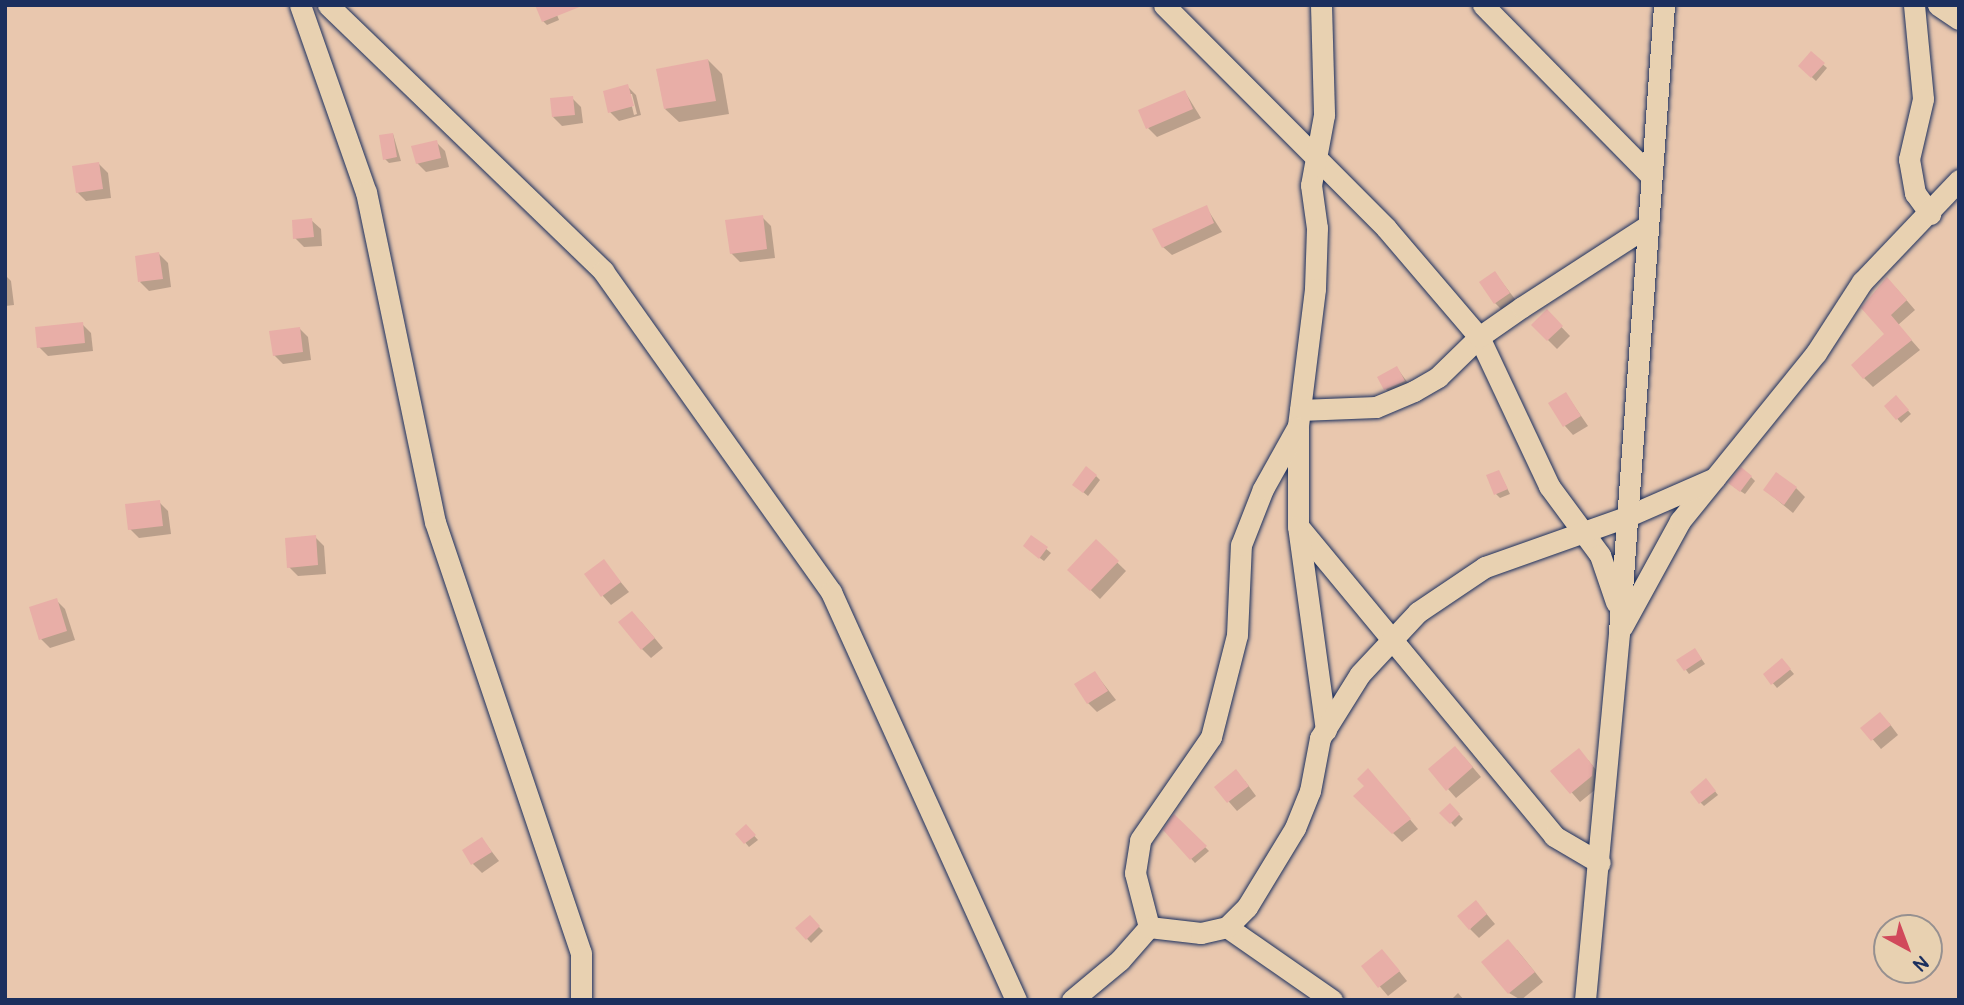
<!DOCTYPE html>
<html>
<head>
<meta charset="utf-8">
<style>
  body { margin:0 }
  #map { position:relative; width:1964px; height:1005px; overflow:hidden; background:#e9c7ae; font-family:Pangolin,sans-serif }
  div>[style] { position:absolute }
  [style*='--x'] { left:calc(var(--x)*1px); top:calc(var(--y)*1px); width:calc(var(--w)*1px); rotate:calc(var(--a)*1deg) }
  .shadow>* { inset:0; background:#0003 }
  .building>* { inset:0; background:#e8aea7 }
  .roads { filter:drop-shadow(0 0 2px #1b2f5e) drop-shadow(0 0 2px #1b2f5e) }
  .minor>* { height:21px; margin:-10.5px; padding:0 10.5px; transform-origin:10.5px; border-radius:10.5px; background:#e8d1b1 }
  span { translate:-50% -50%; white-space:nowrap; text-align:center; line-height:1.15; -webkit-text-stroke:5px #e8d1b1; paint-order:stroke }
  .frame { position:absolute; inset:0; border:7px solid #1b2f5e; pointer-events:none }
  .north { position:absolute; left:1873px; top:914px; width:70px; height:70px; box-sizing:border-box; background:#e8d1b1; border:2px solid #969090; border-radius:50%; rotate:139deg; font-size:19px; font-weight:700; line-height:28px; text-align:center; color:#1b2f5e }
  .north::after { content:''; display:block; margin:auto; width:24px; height:32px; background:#d1495b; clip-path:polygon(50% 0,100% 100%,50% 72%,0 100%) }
</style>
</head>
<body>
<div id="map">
  <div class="shadow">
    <div style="clip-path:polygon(553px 5px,559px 20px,547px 25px,543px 21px)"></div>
    <div style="clip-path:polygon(1811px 54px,1827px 68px,1816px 81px,1800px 66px)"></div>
    <div style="clip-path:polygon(708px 60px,722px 74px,729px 114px,679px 122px,665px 109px)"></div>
    <div style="clip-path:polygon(evenodd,627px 86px,636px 95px,641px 115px,619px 121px,610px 112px,627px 86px,629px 94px,632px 94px,637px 114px,634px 115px,629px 94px)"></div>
    <div style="clip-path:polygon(1185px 92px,1201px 118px,1157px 137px,1148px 128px)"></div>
    <div style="clip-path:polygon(572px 98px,581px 107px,583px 123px,562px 126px,553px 117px)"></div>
    <div style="clip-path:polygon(393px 134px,401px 161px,389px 163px,385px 159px)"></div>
    <div style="clip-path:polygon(436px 142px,445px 151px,449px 167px,426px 172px,417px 163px)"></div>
    <div style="clip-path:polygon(99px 164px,108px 173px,111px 198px,86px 201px,77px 192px)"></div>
    <div style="clip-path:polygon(1206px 207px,1222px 232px,1172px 255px,1163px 247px)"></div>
    <div style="clip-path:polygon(762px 217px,771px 226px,775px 258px,740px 262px,731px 253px)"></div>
    <div style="clip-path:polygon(311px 220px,321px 229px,322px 246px,304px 247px,295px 238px)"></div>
    <div style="clip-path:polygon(159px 254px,168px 263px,171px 287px,149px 291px,140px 282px)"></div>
    <div style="clip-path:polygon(1495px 273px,1518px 303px,1504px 312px,1495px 303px)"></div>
    <div style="clip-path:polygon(5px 275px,11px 281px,14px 305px,5px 306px)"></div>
    <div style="clip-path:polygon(1896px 288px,1915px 310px,1898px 325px,1920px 350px,1873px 387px,1864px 378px,1886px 334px)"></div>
    <div style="clip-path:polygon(1547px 312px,1570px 336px,1557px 349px,1533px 325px)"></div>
    <div style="clip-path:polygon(82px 324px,91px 333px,93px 351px,48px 356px,39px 347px)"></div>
    <div style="clip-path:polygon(299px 328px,308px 337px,311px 360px,283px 364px,274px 355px)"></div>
    <div style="clip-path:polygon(1397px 368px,1413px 390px,1394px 398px,1385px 388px)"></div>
    <div style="clip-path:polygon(1566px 394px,1588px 426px,1573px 435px,1565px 426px)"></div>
    <div style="clip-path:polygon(1896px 397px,1911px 414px,1901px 423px,1886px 406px)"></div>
    <div style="clip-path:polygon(1499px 472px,1510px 494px,1500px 498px,1496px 494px)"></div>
    <div style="clip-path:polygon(1096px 476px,1100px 480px,1088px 496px,1078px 488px)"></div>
    <div style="clip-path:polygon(1751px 477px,1755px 481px,1745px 494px,1734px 487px)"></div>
    <div style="clip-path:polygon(1796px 488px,1805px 497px,1793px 513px,1765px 490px)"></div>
    <div style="clip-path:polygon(159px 502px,168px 511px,171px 534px,139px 538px,130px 529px)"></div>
    <div style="clip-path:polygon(315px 537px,324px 546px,326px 574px,298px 576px,289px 567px)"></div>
    <div style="clip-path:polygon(1032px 537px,1051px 553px,1044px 561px,1029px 550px)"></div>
    <div style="clip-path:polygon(1096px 542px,1126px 571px,1100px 599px,1070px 570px)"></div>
    <div style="clip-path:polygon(604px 562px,629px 592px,611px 605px,603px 596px)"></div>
    <div style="clip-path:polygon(56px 600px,65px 609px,75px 640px,50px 648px,41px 639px)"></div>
    <div style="clip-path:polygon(641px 622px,663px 648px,651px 658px,642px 649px)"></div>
    <div style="clip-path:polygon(1698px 654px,1705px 664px,1689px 674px,1679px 660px)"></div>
    <div style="clip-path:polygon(1782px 660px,1794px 674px,1777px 688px,1765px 674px)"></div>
    <div style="clip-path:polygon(1095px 673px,1116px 700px,1097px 712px,1088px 703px)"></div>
    <div style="clip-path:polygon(1889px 723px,1898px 735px,1881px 749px,1863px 728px)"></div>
    <div style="clip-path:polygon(1464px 757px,1481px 777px,1456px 798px,1448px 789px)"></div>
    <div style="clip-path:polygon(1588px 760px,1602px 777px,1601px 785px,1580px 802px,1553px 771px)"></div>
    <div style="clip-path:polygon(1377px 780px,1418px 829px,1402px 842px,1356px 796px)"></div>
    <div style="clip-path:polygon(1245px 781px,1256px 796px,1237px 811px,1216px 787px)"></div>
    <div style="clip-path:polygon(1710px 785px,1718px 795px,1704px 806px,1700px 802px)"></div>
    <div style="clip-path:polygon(1450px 805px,1463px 819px,1455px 827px,1442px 813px)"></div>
    <div style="clip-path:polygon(1174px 816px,1209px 851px,1195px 863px,1165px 830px)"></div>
    <div style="clip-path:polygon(746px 827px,758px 840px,749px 847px,738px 834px)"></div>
    <div style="clip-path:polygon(482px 839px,499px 861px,482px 873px,473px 864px)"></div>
    <div style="clip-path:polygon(1484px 911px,1495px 924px,1479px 938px,1470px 929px)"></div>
    <div style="clip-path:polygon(809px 917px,823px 931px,811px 943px,797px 928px)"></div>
    <div style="clip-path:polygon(1517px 950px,1543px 982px,1521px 1000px,1509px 993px,1483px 962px)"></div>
    <div style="clip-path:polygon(1391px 961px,1407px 981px,1388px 996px,1363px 967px)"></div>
    <div style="clip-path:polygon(1458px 993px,1464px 1000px,1451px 1000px)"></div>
  </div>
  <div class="building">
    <div style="clip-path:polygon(535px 5px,582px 5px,582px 6px,542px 22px)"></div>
    <div style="clip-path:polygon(1811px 51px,1825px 63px,1811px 78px,1798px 66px)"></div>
    <div style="clip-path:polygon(708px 59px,716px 101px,664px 109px,656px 69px)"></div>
    <div style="clip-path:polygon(628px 84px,634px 106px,608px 113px,603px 91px)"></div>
    <div style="clip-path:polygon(1185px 90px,1193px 109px,1146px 129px,1138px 110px)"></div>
    <div style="clip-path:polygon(573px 96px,575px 115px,552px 117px,550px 98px)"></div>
    <div style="clip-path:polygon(393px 133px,397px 157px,383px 160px,379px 135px)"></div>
    <div style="clip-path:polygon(437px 140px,441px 158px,416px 164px,411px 146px)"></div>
    <div style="clip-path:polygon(99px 162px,103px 189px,76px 193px,72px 166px)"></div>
    <div style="clip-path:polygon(1207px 205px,1214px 223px,1162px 248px,1152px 229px)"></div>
    <div style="clip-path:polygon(763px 215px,767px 249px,730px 254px,725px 220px)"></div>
    <div style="clip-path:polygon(312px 218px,314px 237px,293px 239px,292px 220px)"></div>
    <div style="clip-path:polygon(159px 252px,163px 279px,138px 282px,135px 256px)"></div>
    <div style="clip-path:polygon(1495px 271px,1510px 293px,1494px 304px,1479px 282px)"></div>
    <div style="clip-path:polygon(1887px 277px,1907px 300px,1891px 315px,1912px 340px,1863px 379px,1851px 365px,1884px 334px,1861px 308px)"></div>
    <div style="clip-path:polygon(1547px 309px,1563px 326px,1547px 341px,1531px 325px)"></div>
    <div style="clip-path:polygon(83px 322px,85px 343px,37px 348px,35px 327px)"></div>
    <div style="clip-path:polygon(300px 327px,303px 352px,273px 356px,269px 331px)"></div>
    <div style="clip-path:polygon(1397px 366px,1405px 381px,1384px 390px,1377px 377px)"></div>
    <div style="clip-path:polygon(1566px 392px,1581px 416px,1563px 427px,1548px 403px)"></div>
    <div style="clip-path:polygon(1896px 395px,1909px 410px,1896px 420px,1884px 406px)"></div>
    <div style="clip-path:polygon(1086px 466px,1097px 475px,1083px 493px,1072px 485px)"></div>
    <div style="clip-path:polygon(1741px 467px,1752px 476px,1740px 492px,1728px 483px)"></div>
    <div style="clip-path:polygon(1499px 470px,1508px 489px,1494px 495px,1486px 475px)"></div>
    <div style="clip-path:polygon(1776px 472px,1797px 487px,1784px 505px,1763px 490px)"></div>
    <div style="clip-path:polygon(160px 500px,163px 526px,128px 530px,125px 504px)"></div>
    <div style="clip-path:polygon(316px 535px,318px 565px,287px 568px,285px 538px)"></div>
    <div style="clip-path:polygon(1031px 535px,1048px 547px,1039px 559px,1023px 546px)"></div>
    <div style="clip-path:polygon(1096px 539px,1119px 561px,1090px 591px,1067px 570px)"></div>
    <div style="clip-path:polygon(604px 559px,621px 582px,601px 597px,584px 574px)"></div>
    <div style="clip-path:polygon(57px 598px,67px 631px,39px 640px,29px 607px)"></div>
    <div style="clip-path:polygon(632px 611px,655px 638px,641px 650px,618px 622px)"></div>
    <div style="clip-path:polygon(1695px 648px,1702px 659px,1684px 671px,1676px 660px)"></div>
    <div style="clip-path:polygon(1782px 658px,1791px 669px,1771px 685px,1763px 674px)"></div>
    <div style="clip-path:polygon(1095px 671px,1108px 691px,1087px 704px,1074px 684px)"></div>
    <div style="clip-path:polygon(1880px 712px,1891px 725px,1871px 741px,1860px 728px)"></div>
    <div style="clip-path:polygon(1455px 746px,1473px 767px,1446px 791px,1428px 769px)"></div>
    <div style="clip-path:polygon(1579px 748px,1593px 766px,1592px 776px,1570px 794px,1550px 771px)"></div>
    <div style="clip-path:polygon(1368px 768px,1411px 819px,1392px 834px,1353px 796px,1364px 786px,1357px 779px)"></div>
    <div style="clip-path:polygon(1236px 769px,1249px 786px,1227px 803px,1214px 787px)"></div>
    <div style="clip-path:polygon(1706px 778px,1716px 791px,1699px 804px,1690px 792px)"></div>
    <div style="clip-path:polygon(1450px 803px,1460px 814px,1450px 824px,1439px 813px)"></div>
    <div style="clip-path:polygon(1174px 814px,1207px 846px,1190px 860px,1163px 830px)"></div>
    <div style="clip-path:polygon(746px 824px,756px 835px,744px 844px,735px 834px)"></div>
    <div style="clip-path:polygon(482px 837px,492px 852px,471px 865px,462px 850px)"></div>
    <div style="clip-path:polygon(1476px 900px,1487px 914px,1469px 930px,1457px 916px)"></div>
    <div style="clip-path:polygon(810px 915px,820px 926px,806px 940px,795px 928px)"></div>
    <div style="clip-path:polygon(1508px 939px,1535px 972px,1508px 994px,1481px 962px)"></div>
    <div style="clip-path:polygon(1382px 949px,1400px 971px,1378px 988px,1361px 966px)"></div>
  </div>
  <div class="roads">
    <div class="minor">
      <div style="--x:300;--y:5;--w:198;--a:70.6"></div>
      <div style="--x:366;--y:192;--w:337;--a:78.2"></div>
      <div style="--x:435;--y:522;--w:455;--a:71.3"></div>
      <div style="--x:581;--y:953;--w:47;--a:90"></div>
      <div style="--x:328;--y:5;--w:383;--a:44"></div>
      <div style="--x:603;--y:271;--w:394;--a:54.6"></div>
      <div style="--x:831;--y:592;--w:448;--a:65.6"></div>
      <div style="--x:1164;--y:5;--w:315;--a:45.1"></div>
      <div style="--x:1386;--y:228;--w:143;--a:49.5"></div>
      <div style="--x:1479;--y:337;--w:165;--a:64.8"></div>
      <div style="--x:1549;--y:486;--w:86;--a:53.5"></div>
      <div style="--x:1600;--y:555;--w:50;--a:71.2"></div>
      <div style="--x:1321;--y:5;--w:110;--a:88.4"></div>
      <div style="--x:1324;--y:115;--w:71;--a:100.5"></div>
      <div style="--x:1311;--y:185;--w:43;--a:82.1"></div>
      <div style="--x:1317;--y:228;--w:61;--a:91.9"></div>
      <div style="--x:1315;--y:289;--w:138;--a:97.1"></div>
      <div style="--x:1298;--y:426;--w:100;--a:90"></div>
      <div style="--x:1298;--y:526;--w:402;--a:50.4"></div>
      <div style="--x:1554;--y:836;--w:53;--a:30.4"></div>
      <div style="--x:1483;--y:5;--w:240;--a:45.5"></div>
      <div style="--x:1914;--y:5;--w:94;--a:84.5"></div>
      <div style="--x:1923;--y:99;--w:62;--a:103.1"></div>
      <div style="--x:1909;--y:159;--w:35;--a:80"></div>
      <div style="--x:1915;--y:193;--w:26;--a:54"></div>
      <div style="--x:1938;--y:5;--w:25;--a:34"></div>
      <div style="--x:1300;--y:410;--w:76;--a:-2.3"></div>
      <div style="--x:1376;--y:407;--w:41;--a:-22.8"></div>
      <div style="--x:1414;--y:391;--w:28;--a:-30"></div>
      <div style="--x:1438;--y:377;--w:57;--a:-44.3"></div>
      <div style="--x:1479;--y:337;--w:52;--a:-34.9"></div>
      <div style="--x:1522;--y:307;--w:149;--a:-32.9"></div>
      <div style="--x:1298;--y:526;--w:206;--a:82.2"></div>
      <div style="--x:1622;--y:627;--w:121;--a:-61.3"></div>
      <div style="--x:1680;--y:521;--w:216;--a:-51"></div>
      <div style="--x:1816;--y:353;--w:85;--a:-57.1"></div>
      <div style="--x:1862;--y:282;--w:141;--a:-46.4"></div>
      <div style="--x:1149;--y:927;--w:56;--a:-104.5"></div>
      <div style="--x:1135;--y:873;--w:33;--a:-81"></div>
      <div style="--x:1140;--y:840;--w:125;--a:-55.4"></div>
      <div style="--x:1211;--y:737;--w:105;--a:-75.7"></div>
      <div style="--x:1237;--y:635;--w:90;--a:-87.5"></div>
      <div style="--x:1241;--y:545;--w:60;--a:-68.6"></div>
      <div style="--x:1263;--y:489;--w:70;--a:-60.9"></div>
      <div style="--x:1227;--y:927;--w:128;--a:34.8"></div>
      <div style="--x:1072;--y:1000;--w:62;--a:-39.8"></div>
      <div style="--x:1120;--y:960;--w:44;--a:-48.7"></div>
      <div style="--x:1149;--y:927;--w:52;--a:6.6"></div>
      <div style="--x:1201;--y:933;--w:27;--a:-13"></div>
      <div style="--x:1227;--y:927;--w:28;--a:-45"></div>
      <div style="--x:1247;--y:907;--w:92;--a:-58.7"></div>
      <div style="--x:1295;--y:828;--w:40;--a:-68"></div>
      <div style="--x:1310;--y:791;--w:54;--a:-79.3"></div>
      <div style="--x:1320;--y:738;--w:75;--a:-58"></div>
      <div style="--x:1360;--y:674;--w:85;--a:-46.9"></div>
      <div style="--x:1418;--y:612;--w:81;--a:-33.9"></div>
      <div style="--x:1485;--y:567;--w:150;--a:-19.5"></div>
      <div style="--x:1626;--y:517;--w:97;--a:-23.7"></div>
      <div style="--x:1585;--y:1000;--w:370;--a:-84.7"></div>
      <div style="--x:1619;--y:632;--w:629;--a:-85.89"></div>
    </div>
  </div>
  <div class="frame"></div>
  <div class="north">N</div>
</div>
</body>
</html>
